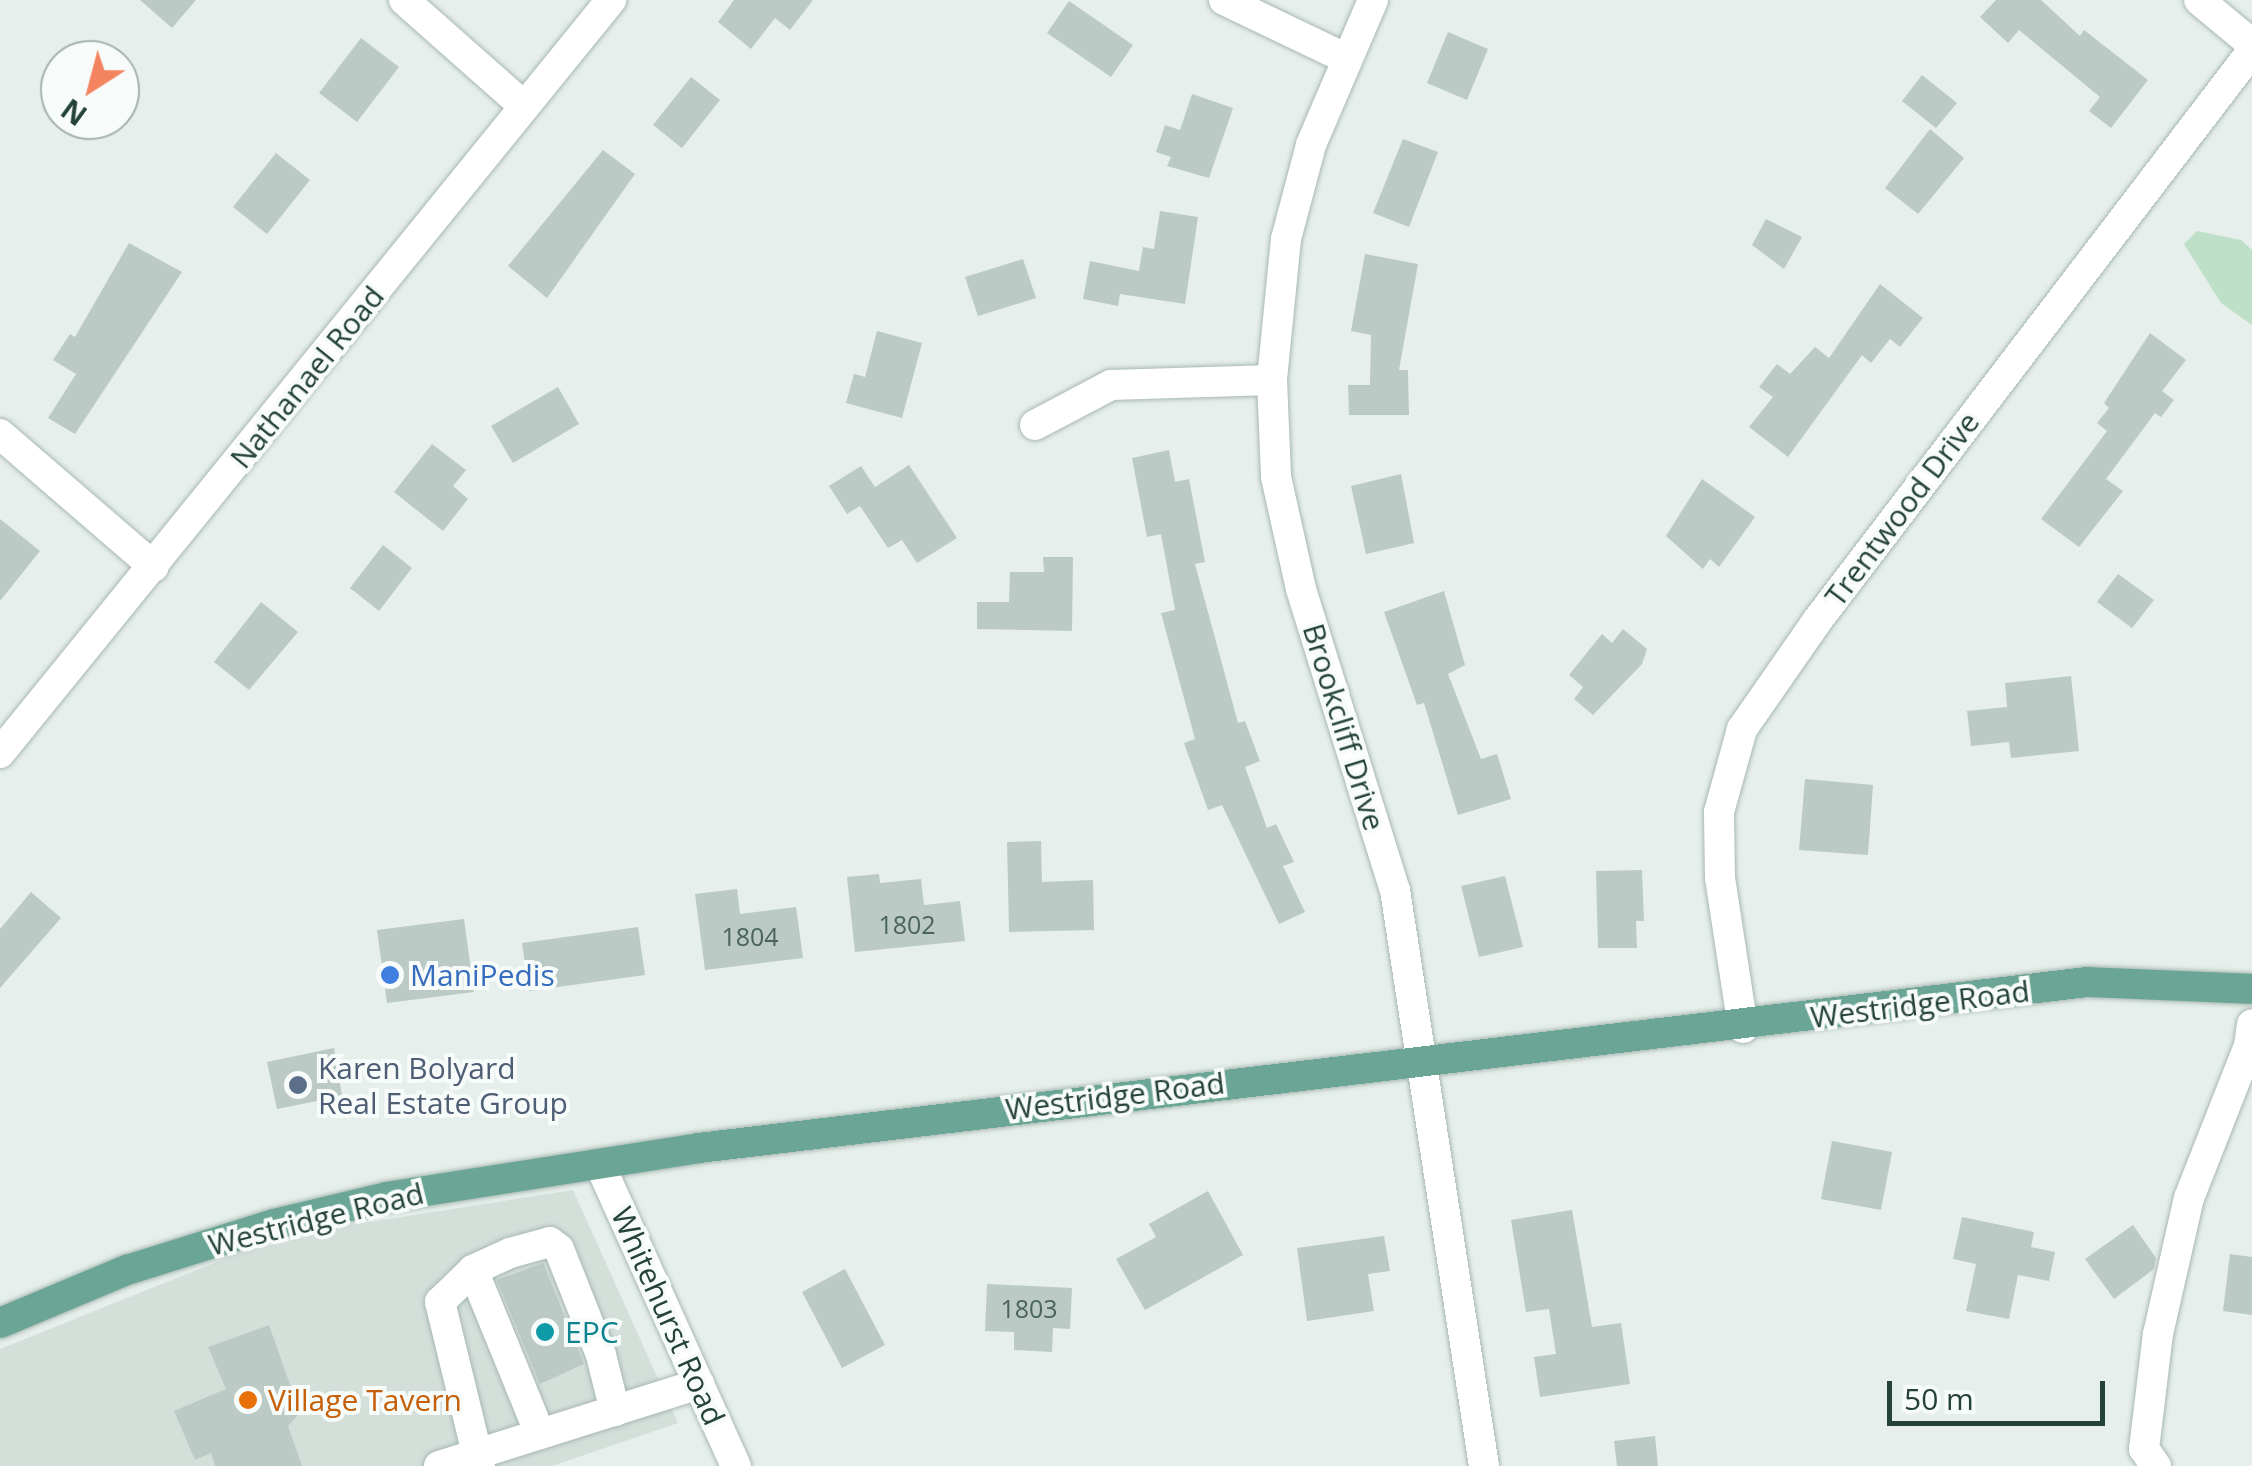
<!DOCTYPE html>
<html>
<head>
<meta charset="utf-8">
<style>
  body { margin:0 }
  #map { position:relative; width:2252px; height:1466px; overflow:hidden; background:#e6efeb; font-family:"Open Sans",sans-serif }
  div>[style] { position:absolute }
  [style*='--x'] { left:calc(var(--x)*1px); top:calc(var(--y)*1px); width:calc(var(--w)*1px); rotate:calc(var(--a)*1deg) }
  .built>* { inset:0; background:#d4dfda }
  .green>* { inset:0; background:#bfe0c8 }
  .building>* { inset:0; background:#bbcac4 }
  .roads { filter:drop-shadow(0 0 2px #a8b8b2) drop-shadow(0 0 2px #a8b8b2) }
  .minor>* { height:30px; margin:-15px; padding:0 15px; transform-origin:15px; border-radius:15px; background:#fff }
  .major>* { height:30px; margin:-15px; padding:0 15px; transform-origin:15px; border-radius:15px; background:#6aa596 }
  .dots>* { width:28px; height:28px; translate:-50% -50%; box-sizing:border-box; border:5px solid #f7fbf9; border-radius:50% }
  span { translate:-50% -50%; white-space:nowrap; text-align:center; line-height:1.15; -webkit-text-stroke:8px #f7fbf9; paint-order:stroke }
  .number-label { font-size:25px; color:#4a645c }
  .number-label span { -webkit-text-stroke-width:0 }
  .street-label { font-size:30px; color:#24423a }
  .shop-label { font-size:30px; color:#366cbe }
  .left { translate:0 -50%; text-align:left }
  .service-label { font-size:30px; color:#4e5e75 }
  .culture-label { font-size:30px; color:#0d838f }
  .food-label { font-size:30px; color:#c56008 }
  .north { position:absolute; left:40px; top:40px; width:100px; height:100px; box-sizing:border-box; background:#f7fbf9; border:2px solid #a3b1ad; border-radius:50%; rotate:216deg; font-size:28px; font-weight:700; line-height:40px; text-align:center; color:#24423a }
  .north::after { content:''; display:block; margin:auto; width:35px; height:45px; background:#f4845f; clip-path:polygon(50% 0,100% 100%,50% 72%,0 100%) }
  .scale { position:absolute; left:1887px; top:1381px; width:218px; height:45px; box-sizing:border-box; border:5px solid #24423a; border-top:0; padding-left:12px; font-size:30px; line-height:35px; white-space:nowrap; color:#24423a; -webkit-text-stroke:8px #f7fbf9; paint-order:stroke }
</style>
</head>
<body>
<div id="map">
  <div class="built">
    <div style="clip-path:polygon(573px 1190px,678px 1423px,552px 1466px,0 1466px,0 1349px,234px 1255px,332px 1228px)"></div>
  </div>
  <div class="green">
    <div style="clip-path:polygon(2197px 231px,2241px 240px,2252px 250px,2252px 325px,2221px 303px,2184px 244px)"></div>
  </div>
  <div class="building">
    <div style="clip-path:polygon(140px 0,196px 0,172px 28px)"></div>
    <div style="clip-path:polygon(734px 0,813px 0,790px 30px,775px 18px,751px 49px,718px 22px)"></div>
    <div style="clip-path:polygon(1996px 0,2041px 0,2080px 36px,2084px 30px,2148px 80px,2111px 128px,2089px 111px,2100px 97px,2019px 30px,2008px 43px,1980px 17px)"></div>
    <div style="clip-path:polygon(1069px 1px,1133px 45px,1111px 77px,1047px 33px)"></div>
    <div style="clip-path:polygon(1448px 32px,1488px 49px,1467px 100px,1427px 83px)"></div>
    <div style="clip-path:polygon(361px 38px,399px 67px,357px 122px,319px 93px)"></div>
    <div style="clip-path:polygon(1922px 75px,1957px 103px,1936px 128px,1902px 101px)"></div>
    <div style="clip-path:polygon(691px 77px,720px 100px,682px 148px,653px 125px)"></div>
    <div style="clip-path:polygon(1192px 94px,1233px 108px,1209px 178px,1167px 166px,1171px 157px,1156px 152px,1165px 125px,1180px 130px)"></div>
    <div style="clip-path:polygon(1930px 129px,1964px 158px,1918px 214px,1885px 188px)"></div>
    <div style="clip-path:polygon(1403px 139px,1438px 152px,1409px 227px,1373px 213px)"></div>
    <div style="clip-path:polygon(603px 150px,635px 174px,547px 298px,508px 266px)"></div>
    <div style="clip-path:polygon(276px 153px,310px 180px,267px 234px,233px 207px)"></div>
    <div style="clip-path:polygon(1160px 211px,1198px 217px,1185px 304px,1120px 294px,1118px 306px,1083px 299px,1090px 261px,1139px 271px,1143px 247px,1154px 249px)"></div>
    <div style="clip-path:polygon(1766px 219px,1802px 237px,1784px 269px,1752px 245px)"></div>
    <div style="clip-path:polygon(129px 243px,182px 272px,75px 434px,48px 418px,76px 374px,53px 360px,70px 334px,75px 337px)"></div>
    <div style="clip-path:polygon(1365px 254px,1418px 264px,1399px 370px,1408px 370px,1409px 415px,1349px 415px,1348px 385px,1370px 385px,1371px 335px,1351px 331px)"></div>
    <div style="clip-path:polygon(1023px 259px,1036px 298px,978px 316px,965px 277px)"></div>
    <div style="clip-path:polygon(1880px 284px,1923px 318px,1900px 347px,1890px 339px,1871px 363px,1862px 355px,1788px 457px,1749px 427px,1773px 397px,1759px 387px,1777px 364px,1790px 374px,1815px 347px,1829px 358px)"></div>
    <div style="clip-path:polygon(877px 331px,922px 343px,902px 418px,846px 403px,854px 374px,865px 377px)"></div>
    <div style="clip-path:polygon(2150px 333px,2186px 360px,2162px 391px,2174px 400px,2161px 417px,2155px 413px,2106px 479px,2123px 491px,2079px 547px,2041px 519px,2107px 431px,2097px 423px,2109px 408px,2104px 403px)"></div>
    <div style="clip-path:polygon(558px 387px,579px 424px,513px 463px,491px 426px)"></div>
    <div style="clip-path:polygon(432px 444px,466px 470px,453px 486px,468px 499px,443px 531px,394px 492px)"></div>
    <div style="clip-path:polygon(1169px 450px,1175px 482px,1189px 479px,1205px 562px,1195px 564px,1238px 723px,1245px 721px,1260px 761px,1245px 767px,1267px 828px,1276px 824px,1294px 862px,1283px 866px,1305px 912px,1279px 924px,1222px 805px,1208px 810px,1184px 743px,1195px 739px,1161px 613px,1175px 610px,1161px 534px,1147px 537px,1132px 458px)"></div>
    <div style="clip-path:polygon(909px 465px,957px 538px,917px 563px,902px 540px,888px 548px,860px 506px,847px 514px,829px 486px,861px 466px,875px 487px)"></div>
    <div style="clip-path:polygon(1401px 474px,1414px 543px,1366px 554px,1351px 486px)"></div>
    <div style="clip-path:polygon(1702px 479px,1755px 517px,1719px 567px,1710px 559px,1703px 569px,1666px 536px)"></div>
    <div style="clip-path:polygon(0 519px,40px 551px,0 601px)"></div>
    <div style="clip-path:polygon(383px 545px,412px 568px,379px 611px,350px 588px)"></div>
    <div style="clip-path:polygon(1043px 557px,1073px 557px,1072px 631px,977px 629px,977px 602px,1009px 602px,1010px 572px,1044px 572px)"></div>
    <div style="clip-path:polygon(2118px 574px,2154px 600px,2132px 628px,2097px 602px)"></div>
    <div style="clip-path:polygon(1444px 591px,1465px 665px,1448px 674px,1481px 759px,1497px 754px,1511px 799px,1458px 815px,1424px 703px,1417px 705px,1384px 612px)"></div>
    <div style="clip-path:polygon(261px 602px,298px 632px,249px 690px,214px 662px)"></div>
    <div style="clip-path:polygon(1623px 629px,1647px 649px,1642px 664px,1593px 715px,1574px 699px,1583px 687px,1569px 675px,1602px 634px,1612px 643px)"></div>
    <div style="clip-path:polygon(2071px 676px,2079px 751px,2011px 758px,2009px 742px,1971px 746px,1967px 711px,2007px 707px,2005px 683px)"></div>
    <div style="clip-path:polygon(1805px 779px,1873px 785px,1868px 855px,1799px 850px)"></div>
    <div style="clip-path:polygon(1041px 841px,1042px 882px,1093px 880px,1094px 930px,1009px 932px,1007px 842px)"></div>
    <div style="clip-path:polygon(1642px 870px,1644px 921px,1636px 921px,1637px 948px,1598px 948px,1596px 871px)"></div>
    <div style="clip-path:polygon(879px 874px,880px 883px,921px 879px,924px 905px,960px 901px,965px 941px,855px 952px,847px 877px)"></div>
    <div style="clip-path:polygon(1505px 876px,1523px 947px,1479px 957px,1461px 886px)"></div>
    <div style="clip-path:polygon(737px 889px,740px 914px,796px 907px,803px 958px,705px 970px,695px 894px)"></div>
    <div style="clip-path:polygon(31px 892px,61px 918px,0 988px,0 929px)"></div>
    <div style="clip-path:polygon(464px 919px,474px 992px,387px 1003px,377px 930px)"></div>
    <div style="clip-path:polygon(638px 927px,645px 975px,529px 991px,522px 943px)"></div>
    <div style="clip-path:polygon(334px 1048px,342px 1096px,277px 1109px,267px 1062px)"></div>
    <div style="clip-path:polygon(1832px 1141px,1892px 1152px,1881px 1210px,1821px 1199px)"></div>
    <div style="clip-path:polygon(1208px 1191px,1243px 1255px,1145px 1310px,1116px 1259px,1156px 1237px,1149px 1224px)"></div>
    <div style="clip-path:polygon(1572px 1210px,1592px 1327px,1621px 1323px,1630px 1384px,1540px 1397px,1534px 1357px,1556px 1354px,1549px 1309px,1526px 1312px,1511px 1220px)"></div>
    <div style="clip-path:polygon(1962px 1217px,2034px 1232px,2031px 1247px,2055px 1252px,2049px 1281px,2018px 1275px,2009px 1319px,1966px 1311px,1976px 1264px,1953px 1259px)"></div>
    <div style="clip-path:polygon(2133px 1225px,2156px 1258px,2154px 1269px,2114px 1299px,2085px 1259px)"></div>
    <div style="clip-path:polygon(1384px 1236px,1390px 1271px,1368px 1274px,1374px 1311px,1307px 1321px,1297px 1248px)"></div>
    <div style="clip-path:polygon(2230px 1254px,2252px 1257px,2252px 1315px,2223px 1311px)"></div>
    <div style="clip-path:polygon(543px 1263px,584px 1364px,540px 1384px,497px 1280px)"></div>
    <div style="clip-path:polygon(845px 1269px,885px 1345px,842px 1368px,802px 1292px)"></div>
    <div style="clip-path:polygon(987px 1284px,1072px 1288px,1070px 1329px,1053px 1328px,1052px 1352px,1014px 1350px,1014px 1332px,985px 1331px)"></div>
    <div style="clip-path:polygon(269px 1325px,300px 1413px,288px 1426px,302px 1466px,215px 1466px,211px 1453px,195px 1460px,174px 1411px,226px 1389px,208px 1347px)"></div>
    <div style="clip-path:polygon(1655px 1436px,1658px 1466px,1617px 1466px,1614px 1441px)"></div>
  </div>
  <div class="roads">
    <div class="minor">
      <div style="--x:404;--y:0;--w:160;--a:41.5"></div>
      <div style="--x:1224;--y:0;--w:136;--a:25.6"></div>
      <div style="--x:1373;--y:0;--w:158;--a:113.2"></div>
      <div style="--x:1311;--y:145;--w:97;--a:104.9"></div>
      <div style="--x:1286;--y:239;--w:142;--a:95.7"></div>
      <div style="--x:1272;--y:380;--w:97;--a:87.6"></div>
      <div style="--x:1276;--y:477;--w:115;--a:77.4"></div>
      <div style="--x:1301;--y:589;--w:315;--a:72.7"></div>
      <div style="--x:1395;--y:890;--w:583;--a:81.22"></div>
      <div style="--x:2199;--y:0;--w:69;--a:39.7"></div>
      <div style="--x:1035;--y:425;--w:86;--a:-27.8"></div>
      <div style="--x:1111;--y:385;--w:161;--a:-1.8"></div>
      <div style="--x:0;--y:434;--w:203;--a:40.8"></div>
      <div style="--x:0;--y:753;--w:970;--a:-50.94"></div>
      <div style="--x:1743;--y:1028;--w:152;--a:-98.7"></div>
      <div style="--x:1720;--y:878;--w:66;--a:-90.9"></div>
      <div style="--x:1719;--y:812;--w:86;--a:-74.5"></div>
      <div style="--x:1742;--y:729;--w:131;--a:-55.2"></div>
      <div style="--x:1817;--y:621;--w:717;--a:-52.65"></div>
      <div style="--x:600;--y:1165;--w:330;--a:65.7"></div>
      <div style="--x:473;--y:1270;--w:177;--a:67.8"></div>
      <div style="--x:439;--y:1466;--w:273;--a:-17.5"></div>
      <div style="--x:480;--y:1466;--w:169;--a:-103.7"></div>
      <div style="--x:440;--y:1302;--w:46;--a:-44.1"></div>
      <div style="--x:473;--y:1270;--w:41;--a:-24.7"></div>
      <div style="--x:510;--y:1253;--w:41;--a:-15.4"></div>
      <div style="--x:550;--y:1242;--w:11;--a:38"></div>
      <div style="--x:559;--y:1249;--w:114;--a:68.4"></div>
      <div style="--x:601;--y:1355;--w:58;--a:76"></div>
      <div style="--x:2156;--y:1466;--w:21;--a:-125"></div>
      <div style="--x:2144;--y:1449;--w:116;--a:-83.1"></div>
      <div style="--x:2158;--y:1334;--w:139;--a:-77.2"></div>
      <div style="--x:2189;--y:1198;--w:163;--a:-68.5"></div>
      <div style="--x:2249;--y:1046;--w:22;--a:-82"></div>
    </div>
    <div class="major">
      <div style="--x:0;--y:1323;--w:138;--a:-22.7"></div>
      <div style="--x:127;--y:1270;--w:154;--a:-17.4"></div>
      <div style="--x:274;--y:1224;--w:116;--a:-13.4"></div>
      <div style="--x:387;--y:1197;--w:316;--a:-8.9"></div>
      <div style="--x:699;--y:1148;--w:1398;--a:-6.82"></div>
      <div style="--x:2087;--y:982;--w:165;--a:2.4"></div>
    </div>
  </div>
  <div class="dots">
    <div style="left:390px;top:975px;background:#3f7fe0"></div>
    <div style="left:298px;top:1085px;background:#5c6f8a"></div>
    <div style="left:545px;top:1332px;background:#0f9aa8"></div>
    <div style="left:248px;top:1400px;background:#e8710a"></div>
  </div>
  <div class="number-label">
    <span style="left:907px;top:924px">1802</span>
    <span style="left:750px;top:936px">1804</span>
    <span style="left:1029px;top:1308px">1803</span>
  </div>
  <div class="street-label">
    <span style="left:307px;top:377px;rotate:-51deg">Nathanael Road</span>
    <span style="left:1902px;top:509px;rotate:-53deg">Trentwood Drive</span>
    <span style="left:1344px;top:727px;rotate:73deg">Brookcliff Drive</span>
    <span style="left:1920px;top:1004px;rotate:-7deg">Westridge Road</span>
    <span style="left:1115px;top:1096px;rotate:-7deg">Westridge Road</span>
    <span style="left:316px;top:1219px;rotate:-14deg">Westridge Road</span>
    <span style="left:668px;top:1316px;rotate:66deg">Whitehurst Road</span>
  </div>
  <div class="shop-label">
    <span class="left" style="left:410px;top:975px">ManiPedis</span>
  </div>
  <div class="service-label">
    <span class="left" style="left:318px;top:1085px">Karen Bolyard<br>Real Estate Group</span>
  </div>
  <div class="culture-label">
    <span class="left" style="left:565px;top:1332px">EPC</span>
  </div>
  <div class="food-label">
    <span class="left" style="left:268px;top:1400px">Village Tavern</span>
  </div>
  <div class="north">N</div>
  <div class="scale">50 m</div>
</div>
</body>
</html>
